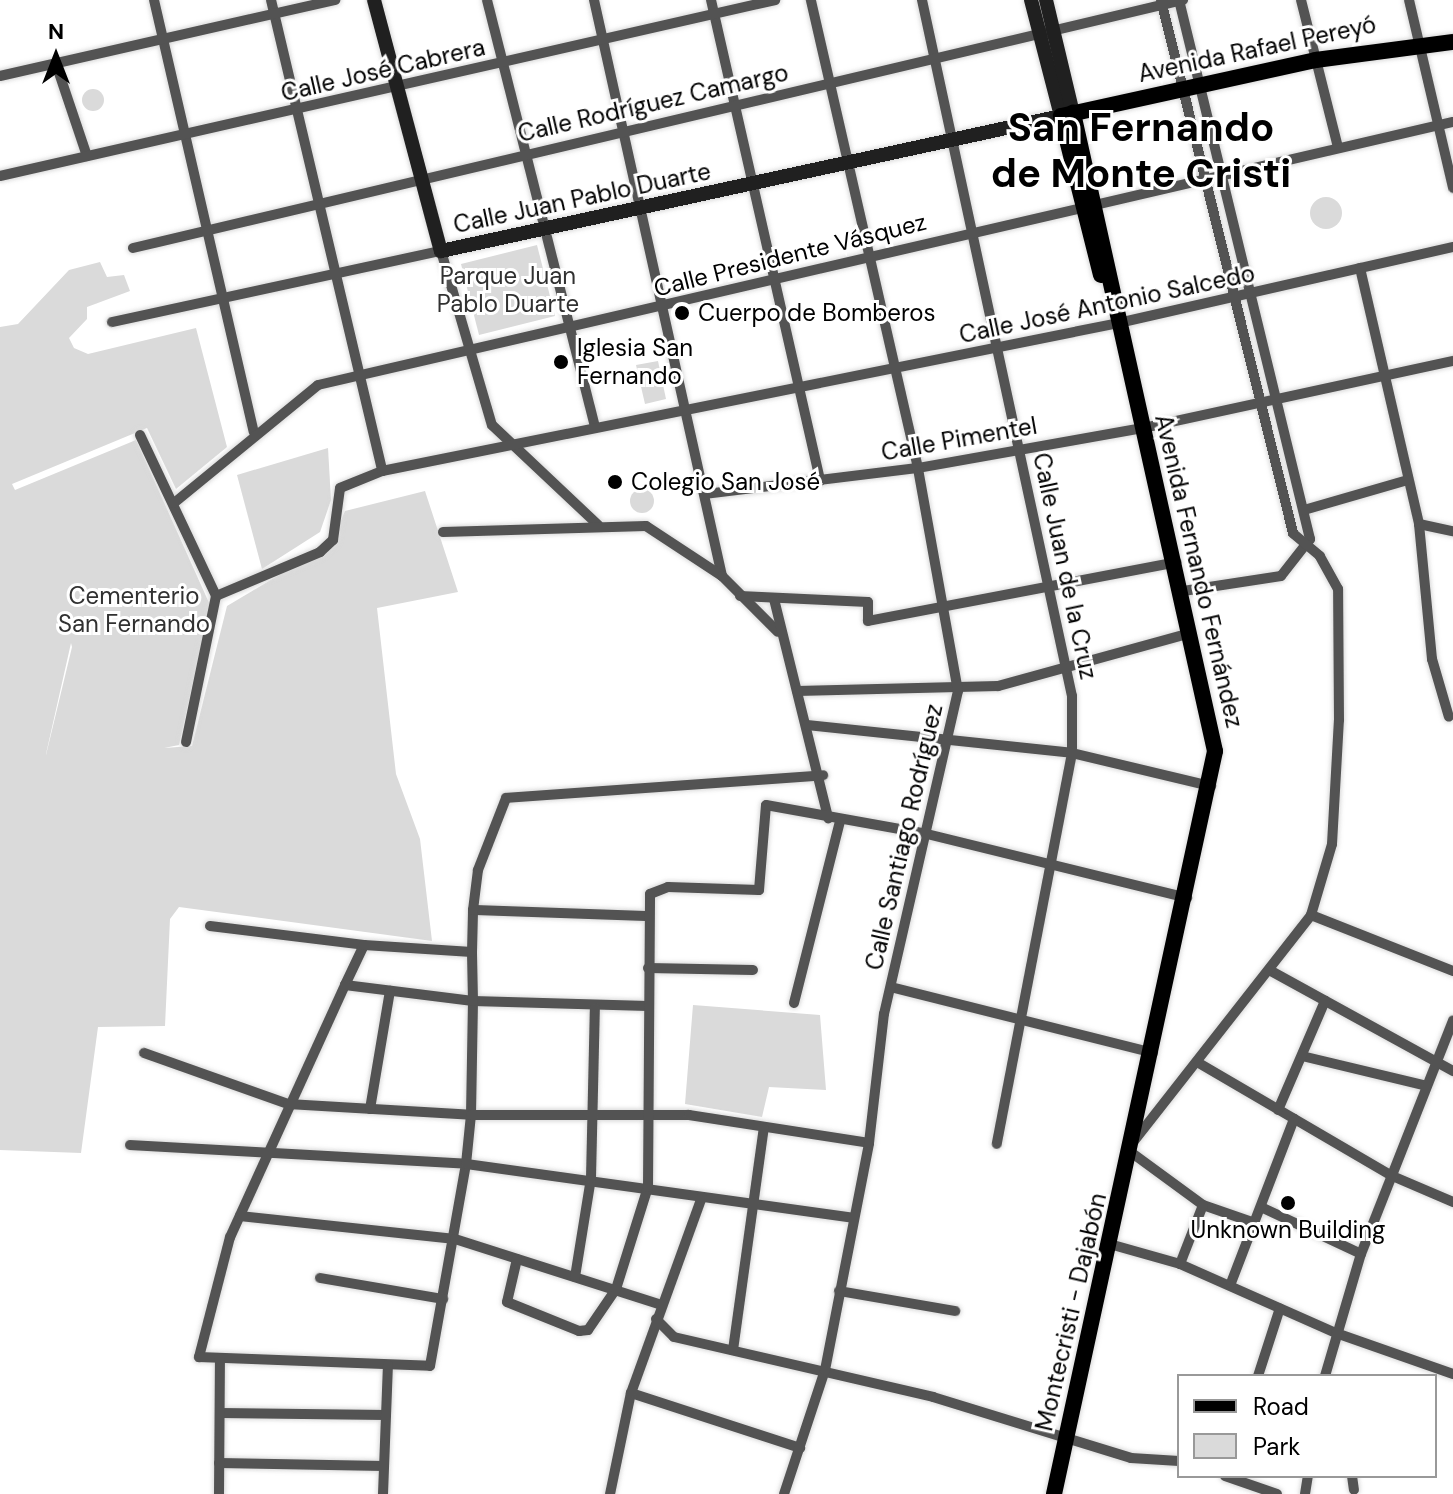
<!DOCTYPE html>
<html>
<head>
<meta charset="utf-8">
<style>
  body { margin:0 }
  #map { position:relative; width:1453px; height:1494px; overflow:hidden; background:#fff; font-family:"DM Sans",sans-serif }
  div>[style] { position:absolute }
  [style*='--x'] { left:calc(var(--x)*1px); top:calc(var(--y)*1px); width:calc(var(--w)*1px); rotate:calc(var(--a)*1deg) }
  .green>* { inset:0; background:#dadada }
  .round { border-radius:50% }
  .roads { filter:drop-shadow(0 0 2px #dbdbdb) drop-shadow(0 0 2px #dbdbdb) }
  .street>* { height:10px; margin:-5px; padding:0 5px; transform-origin:5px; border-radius:5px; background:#535353 }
  .secondary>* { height:14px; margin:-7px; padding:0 7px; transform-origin:7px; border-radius:7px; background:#202020 }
  .primary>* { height:16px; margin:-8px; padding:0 8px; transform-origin:8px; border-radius:8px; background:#000 }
  .dots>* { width:22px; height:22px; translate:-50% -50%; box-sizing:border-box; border:4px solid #fff; border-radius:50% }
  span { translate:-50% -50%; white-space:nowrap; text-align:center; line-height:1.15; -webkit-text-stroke:6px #fff; paint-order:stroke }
  .street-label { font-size:24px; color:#000 }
  .park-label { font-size:24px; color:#313131 }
  .poi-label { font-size:24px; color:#000 }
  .left { translate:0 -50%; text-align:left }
  .town-label { font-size:40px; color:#000; font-weight:700 }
  .legend { position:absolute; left:1177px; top:1374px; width:260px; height:104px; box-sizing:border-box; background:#fff; border:2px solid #999; margin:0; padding:10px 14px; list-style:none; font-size:24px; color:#000 }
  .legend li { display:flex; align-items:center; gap:16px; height:40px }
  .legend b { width:40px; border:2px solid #999 }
  .north { position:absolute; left:16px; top:16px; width:80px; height:80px; -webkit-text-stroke:6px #fff; paint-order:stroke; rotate:0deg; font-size:22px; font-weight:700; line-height:32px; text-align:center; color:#000 }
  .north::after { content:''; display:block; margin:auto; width:28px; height:36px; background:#000; clip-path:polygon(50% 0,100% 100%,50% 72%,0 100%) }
</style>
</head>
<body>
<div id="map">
  <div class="green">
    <div class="round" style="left:82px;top:89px;width:22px;height:22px"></div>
    <div class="round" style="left:1310px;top:197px;width:32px;height:32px"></div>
    <div style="clip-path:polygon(537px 245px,555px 316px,479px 335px,461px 264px)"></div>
    <div style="clip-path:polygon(evenodd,100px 262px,107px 277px,124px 275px,130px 291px,87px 307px,87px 319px,69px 338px,74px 348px,88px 354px,196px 328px,227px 447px,176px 489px,147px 428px,12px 484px,15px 490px,136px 440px,210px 605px,179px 745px,164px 748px,192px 746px,227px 606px,331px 544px,345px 511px,425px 491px,458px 592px,377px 608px,396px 774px,420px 839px,432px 941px,179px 907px,170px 919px,165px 1026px,98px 1027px,81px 1153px,0 1150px,0 327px,18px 324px,69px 270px,100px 262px,71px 643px,72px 647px,46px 755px,46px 754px,71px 643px)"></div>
    <div style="clip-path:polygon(658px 361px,666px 399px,645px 404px,636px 365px)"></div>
    <div style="clip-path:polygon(328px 448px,331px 500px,320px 532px,262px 569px,237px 475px)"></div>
    <div class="round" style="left:630px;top:489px;width:24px;height:24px"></div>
    <div style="clip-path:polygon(693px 1005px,820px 1015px,826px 1090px,769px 1087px,762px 1117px,685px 1104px)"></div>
  </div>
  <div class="roads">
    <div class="street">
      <div style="--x:154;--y:0;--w:443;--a:77"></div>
      <div style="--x:271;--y:0;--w:484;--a:76.7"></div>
      <div style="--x:487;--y:0;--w:441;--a:75.8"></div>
      <div style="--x:594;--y:0;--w:590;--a:77.47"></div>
      <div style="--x:711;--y:0;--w:493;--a:77.2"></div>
      <div style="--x:922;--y:0;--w:712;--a:77.84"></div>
      <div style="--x:1072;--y:696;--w:57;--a:90"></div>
      <div style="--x:1072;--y:753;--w:398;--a:100.9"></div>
      <div style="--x:1179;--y:0;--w:555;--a:76.34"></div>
      <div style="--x:1310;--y:539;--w:47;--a:128.1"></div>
      <div style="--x:1281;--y:576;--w:99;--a:171.3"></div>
      <div style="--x:1301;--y:0;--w:152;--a:75.9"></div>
      <div style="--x:1409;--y:0;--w:193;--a:76.8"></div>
      <div style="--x:56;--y:64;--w:97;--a:71.4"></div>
      <div style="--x:0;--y:76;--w:344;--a:-12.8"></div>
      <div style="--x:0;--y:176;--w:795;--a:-12.79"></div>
      <div style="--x:133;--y:248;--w:1079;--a:-13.29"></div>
      <div style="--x:1360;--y:268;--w:263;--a:77"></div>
      <div style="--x:1419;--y:524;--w:136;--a:84.5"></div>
      <div style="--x:1432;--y:659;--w:60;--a:73.7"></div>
      <div style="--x:112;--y:322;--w:337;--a:-12.2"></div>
      <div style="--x:441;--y:251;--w:181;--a:73.7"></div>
      <div style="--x:492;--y:425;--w:146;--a:43.3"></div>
      <div style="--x:140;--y:435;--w:178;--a:64.7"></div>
      <div style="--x:216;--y:596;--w:149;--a:101.6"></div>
      <div style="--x:705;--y:494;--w:215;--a:-7"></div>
      <div style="--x:918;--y:468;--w:229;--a:-10.1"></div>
      <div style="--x:1143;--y:428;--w:317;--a:-12.2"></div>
      <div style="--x:174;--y:503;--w:186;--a:-39.3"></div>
      <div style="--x:318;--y:385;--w:1165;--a:-13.05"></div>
      <div style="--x:1304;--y:510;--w:108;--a:-16.1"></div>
      <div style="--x:1419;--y:524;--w:35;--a:12"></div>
      <div style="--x:443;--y:532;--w:203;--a:-1.7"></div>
      <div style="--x:646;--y:526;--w:91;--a:33.3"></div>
      <div style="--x:722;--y:576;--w:79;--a:45"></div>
      <div style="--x:216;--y:596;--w:113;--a:-22.9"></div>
      <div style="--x:320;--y:552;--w:18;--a:-43"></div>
      <div style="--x:333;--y:540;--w:52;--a:-82.3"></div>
      <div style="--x:340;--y:488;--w:45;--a:-22"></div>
      <div style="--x:382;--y:471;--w:747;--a:-11.36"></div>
      <div style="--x:1114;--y:324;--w:348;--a:-12.8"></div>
      <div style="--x:740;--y:596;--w:128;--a:2.7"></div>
      <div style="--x:868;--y:602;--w:19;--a:90"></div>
      <div style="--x:868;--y:621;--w:314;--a:-10.8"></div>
      <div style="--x:774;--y:599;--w:226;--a:76.1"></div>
      <div style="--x:797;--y:691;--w:201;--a:-1.4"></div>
      <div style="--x:998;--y:686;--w:199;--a:-15.4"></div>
      <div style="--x:807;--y:725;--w:266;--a:6"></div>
      <div style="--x:1072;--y:753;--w:143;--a:13.4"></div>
      <div style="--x:473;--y:910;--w:175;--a:2"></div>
      <div style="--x:1311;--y:915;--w:153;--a:21.5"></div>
      <div style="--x:210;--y:926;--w:155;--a:7"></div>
      <div style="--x:648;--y:968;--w:105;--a:1.1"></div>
      <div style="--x:1271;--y:971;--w:208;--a:28.8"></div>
      <div style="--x:345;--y:985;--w:44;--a:-64.6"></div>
      <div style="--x:364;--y:945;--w:108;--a:3.7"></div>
      <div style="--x:891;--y:987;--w:270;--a:14.1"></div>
      <div style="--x:794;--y:1003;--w:188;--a:-75.8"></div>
      <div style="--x:648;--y:1006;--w:175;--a:-178.4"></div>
      <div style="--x:473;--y:1001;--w:129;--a:-172.9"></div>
      <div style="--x:345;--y:985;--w:277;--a:114.5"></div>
      <div style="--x:230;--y:1237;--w:124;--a:104.5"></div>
      <div style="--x:199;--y:1357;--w:231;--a:2.2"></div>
      <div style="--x:430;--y:1366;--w:205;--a:-79.9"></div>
      <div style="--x:466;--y:1164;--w:49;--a:-84.2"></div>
      <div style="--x:471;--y:1115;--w:114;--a:-89"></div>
      <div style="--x:473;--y:1001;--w:49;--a:-91.2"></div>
      <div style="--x:472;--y:952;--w:42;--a:-88.6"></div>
      <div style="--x:473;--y:910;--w:40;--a:-82.9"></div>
      <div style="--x:478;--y:870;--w:77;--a:-68.7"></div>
      <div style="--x:506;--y:798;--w:318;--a:-4.1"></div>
      <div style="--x:144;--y:1053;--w:153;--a:19.5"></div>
      <div style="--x:288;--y:1104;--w:183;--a:3.4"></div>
      <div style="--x:471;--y:1115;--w:218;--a:0"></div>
      <div style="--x:689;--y:1115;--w:182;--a:8.8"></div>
      <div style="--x:1302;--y:1056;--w:124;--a:13.5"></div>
      <div style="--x:1197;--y:1062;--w:224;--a:30.3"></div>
      <div style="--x:1390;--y:1175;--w:69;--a:23.2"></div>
      <div style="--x:370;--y:1109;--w:120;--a:-80.4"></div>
      <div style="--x:1278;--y:1110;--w:119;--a:-66.7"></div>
      <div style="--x:1134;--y:1141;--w:287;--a:-51.9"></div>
      <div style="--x:1311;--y:915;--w:74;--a:-73.5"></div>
      <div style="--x:1332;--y:844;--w:124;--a:-86.8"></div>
      <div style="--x:1339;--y:720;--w:131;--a:-90.4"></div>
      <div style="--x:1338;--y:589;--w:38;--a:-119"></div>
      <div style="--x:1320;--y:556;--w:35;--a:-140"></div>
      <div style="--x:1293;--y:533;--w:549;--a:-103.91"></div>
      <div style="--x:130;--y:1145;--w:337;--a:3.2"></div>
      <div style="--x:466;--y:1164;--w:391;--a:7.9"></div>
      <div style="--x:1132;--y:1153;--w:88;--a:36.2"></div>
      <div style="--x:1203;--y:1205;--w:55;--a:19.1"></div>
      <div style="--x:1263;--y:1208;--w:108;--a:25.1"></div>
      <div style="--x:240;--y:1216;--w:216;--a:6.1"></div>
      <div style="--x:455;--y:1239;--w:217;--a:17.7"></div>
      <div style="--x:1113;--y:1245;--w:70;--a:15.8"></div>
      <div style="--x:1180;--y:1264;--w:171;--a:23.9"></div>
      <div style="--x:1336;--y:1333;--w:124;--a:19.3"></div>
      <div style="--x:517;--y:1259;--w:44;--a:103.1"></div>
      <div style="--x:507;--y:1302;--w:78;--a:21.9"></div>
      <div style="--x:579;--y:1331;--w:9;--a:-6"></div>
      <div style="--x:588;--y:1330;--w:50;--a:-55.7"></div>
      <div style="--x:616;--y:1289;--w:107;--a:-72.6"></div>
      <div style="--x:648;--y:1187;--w:293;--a:-89.6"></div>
      <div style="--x:650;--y:894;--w:19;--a:-21"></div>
      <div style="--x:668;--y:887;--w:91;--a:1.9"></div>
      <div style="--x:759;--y:890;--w:85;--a:-85.3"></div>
      <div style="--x:766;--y:805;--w:164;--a:10.2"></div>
      <div style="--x:927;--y:834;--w:268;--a:13.8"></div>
      <div style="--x:1180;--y:1264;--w:63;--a:-68.7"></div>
      <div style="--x:575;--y:1277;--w:100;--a:-80.8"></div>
      <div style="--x:591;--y:1178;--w:170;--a:-88.7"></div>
      <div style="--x:320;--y:1278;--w:125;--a:9.7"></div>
      <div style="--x:1231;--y:1283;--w:176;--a:-69"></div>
      <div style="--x:839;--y:1291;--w:118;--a:9.8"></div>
      <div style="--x:656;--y:1319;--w:25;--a:45"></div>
      <div style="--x:674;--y:1337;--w:266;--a:13"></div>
      <div style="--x:933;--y:1397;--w:207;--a:17.1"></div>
      <div style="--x:1131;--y:1458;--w:48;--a:3.6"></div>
      <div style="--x:733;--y:1350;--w:224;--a:-82.1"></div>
      <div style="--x:1258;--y:1376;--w:71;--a:-72.1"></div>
      <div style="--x:1325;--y:1376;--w:127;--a:-73.6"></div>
      <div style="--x:1361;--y:1254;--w:251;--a:-68.5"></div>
      <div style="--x:631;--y:1393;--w:178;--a:18"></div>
      <div style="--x:220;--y:1413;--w:166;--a:0.7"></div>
      <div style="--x:219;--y:1463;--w:165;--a:1"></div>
      <div style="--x:1225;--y:1476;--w:55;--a:19.1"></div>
      <div style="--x:1352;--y:1476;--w:14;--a:82"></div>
      <div style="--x:219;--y:1494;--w:136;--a:-89.6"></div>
      <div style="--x:383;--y:1494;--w:129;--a:-87.8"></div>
      <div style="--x:610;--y:1494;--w:103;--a:-78.3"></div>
      <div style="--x:631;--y:1393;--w:208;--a:-70.1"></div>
      <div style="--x:784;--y:1494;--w:131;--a:-71.7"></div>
      <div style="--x:825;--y:1370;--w:231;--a:-79"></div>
      <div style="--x:869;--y:1143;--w:130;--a:-83.4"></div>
      <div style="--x:884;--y:1014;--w:331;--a:-77.1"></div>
      <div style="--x:958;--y:691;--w:227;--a:-100.2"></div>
      <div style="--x:918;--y:468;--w:480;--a:-102.9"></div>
      <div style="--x:1305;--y:1494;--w:18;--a:-81"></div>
    </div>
    <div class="secondary">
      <div style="--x:374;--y:0;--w:260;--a:75.1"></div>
      <div style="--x:441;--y:251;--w:635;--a:-12.28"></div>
      <div style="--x:1061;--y:116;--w:120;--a:-104.5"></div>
      <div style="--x:1046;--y:0;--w:116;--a:76.6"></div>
    </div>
    <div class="primary">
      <div style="--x:1101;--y:275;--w:164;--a:-104.1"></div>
      <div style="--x:1061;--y:116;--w:261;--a:-12.4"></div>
      <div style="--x:1316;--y:60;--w:138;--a:-7.5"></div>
      <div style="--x:1054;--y:1494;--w:760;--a:-77.77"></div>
      <div style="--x:1215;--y:751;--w:654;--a:-102.55"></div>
    </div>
  </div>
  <div class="dots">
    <div style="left:682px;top:313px;background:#000"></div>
    <div style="left:561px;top:362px;background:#000"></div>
    <div style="left:615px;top:482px;background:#000"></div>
    <div style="left:1288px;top:1203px;background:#000"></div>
  </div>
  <div class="street-label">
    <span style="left:1257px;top:49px;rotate:-12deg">Avenida Rafael Pereyó</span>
    <span style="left:383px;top:70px;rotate:-13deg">Calle José Cabrera</span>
    <span style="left:653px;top:103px;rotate:-13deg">Calle Rodríguez Camargo</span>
    <span style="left:582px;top:198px;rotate:-12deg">Calle Juan Pablo Duarte</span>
    <span style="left:790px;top:255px;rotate:-14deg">Calle Presidente Vásquez</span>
    <span style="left:1107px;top:304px;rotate:-12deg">Calle José Antonio Salcedo</span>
    <span style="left:959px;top:439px;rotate:-10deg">Calle Pimentel</span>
    <span style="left:1065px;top:566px;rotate:78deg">Calle Juan de la Cruz</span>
    <span style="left:1199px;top:571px;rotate:77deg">Avenida Fernando Fernández</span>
    <span style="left:904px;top:837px;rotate:-77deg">Calle Santiago Rodríguez</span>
    <span style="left:1071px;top:1312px;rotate:-77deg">Montecristi - Dajabón</span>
  </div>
  <div class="park-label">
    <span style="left:508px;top:290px">Parque Juan<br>Pablo Duarte</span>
    <span style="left:134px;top:610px">Cementerio<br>San Fernando</span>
  </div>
  <div class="poi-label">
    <span class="left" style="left:698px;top:313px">Cuerpo de Bomberos</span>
    <span class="left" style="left:577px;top:362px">Iglesia San<br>Fernando</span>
    <span class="left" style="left:631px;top:482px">Colegio San José</span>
    <span style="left:1288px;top:1230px">Unknown Building</span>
  </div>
  <div class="town-label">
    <span style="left:1141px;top:150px">San Fernando<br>de Monte Cristi</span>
  </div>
  <ul class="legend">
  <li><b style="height:10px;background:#000"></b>Road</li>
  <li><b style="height:22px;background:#dadada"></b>Park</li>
  </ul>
  <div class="north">N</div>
</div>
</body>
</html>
